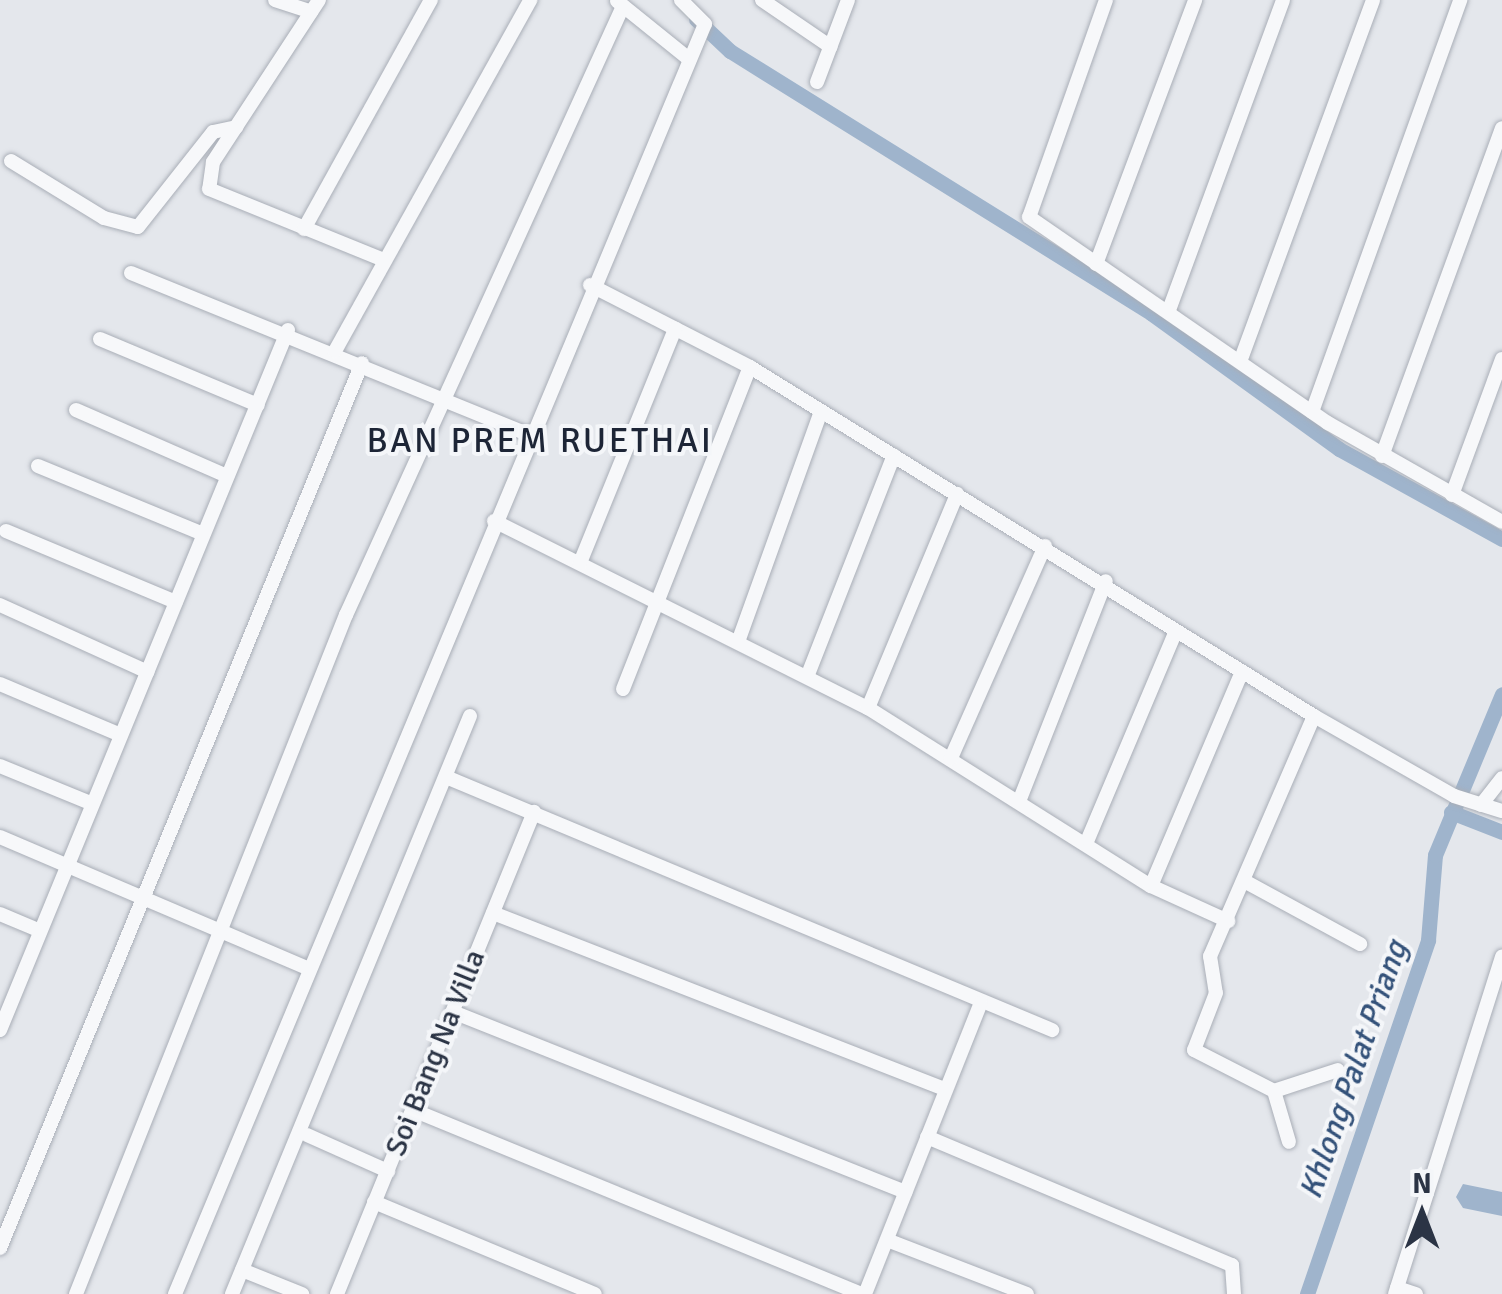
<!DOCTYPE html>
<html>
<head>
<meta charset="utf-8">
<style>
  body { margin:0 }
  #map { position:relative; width:1502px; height:1294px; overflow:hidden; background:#e4e7ec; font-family:Signika,sans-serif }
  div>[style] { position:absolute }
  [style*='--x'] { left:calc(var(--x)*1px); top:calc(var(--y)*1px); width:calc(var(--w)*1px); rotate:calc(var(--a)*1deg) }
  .water>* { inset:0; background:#9fb4cc }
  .canal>* { height:15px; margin:-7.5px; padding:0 7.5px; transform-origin:7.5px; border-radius:7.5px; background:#9fb4cc }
  .roads { filter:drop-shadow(0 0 2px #a9aeb7) drop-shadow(0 0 2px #a9aeb7) }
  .street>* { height:14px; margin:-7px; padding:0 7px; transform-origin:7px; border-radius:7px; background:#f7f8fa }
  span { translate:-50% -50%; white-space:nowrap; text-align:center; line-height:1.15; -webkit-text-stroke:8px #f4f6f9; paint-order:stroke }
  .street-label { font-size:30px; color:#2b3445 }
  .water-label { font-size:32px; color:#34527a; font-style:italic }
  .quarter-label { font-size:35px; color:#1d2536; letter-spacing:2.5px }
  .north { position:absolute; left:1372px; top:1164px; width:100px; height:100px; -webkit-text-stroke:8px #f4f6f9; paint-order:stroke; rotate:0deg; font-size:28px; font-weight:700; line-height:40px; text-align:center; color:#2b3445 }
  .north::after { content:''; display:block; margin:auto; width:35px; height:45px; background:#2b3445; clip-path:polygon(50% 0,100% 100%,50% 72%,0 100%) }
</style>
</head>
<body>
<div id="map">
  <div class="water">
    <div style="clip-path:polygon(1463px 1184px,1502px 1192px,1502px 1216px,1463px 1208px,1456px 1197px)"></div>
  </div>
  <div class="canal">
    <div style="--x:696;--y:19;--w:47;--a:43.3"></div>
    <div style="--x:730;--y:51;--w:497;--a:31.9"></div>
    <div style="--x:1152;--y:314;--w:231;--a:35.8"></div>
    <div style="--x:1339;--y:449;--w:186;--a:28.9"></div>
    <div style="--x:1451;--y:812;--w:55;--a:21.4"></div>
    <div style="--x:1307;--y:1294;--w:374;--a:-71.1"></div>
    <div style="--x:1428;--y:940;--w:85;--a:-85.3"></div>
    <div style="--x:1435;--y:855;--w:174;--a:-67.4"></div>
  </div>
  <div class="roads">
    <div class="street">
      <div style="--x:275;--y:0;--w:38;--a:18"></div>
      <div style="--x:319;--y:0;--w:194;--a:123.2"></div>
      <div style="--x:213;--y:162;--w:27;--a:98"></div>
      <div style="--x:209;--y:189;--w:189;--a:22.1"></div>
      <div style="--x:762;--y:0;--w:83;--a:34.3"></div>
      <div style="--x:1106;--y:0;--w:230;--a:109.5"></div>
      <div style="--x:1029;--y:217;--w:363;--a:34.6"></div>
      <div style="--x:1328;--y:423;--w:200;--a:29.6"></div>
      <div style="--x:617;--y:1;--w:92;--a:38.9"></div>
      <div style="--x:817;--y:82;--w:88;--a:-69.3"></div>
      <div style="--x:11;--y:161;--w:109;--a:31.5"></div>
      <div style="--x:104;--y:218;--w:35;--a:15"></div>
      <div style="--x:138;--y:227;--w:121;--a:-51.7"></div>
      <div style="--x:213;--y:132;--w:24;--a:-12"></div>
      <div style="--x:304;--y:229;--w:262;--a:-61"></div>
      <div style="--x:1096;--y:264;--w:282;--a:-69.4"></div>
      <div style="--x:131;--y:273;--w:433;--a:22.1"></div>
      <div style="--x:590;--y:285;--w:180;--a:27.1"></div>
      <div style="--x:750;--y:367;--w:663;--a:31.75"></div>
      <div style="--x:1314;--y:716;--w:161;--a:29.7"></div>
      <div style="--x:1454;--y:796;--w:50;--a:17.4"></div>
      <div style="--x:1169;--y:310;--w:330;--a:-69.8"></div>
      <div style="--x:100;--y:339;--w:171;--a:22.7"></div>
      <div style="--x:335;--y:351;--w:402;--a:-60.9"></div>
      <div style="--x:1241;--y:359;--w:382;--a:-69.8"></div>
      <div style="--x:76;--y:410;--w:165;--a:23.6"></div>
      <div style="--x:1312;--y:412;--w:438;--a:-70.2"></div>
      <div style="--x:1382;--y:456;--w:349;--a:-69.9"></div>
      <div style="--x:38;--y:466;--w:178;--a:22.4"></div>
      <div style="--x:1452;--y:495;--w:145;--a:-69.8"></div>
      <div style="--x:494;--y:521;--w:418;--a:26.6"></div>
      <div style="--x:868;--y:708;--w:334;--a:32.2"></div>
      <div style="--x:1151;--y:886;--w:85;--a:24.4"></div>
      <div style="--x:6;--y:531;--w:184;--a:22.7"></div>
      <div style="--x:580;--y:563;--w:253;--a:-67.9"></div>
      <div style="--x:0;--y:605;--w:162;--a:24.4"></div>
      <div style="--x:738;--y:642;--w:245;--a:-70.2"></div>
      <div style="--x:807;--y:677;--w:238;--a:-68.6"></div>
      <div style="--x:0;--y:684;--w:131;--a:22.9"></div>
      <div style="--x:623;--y:689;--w:346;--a:-68.5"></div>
      <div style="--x:868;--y:708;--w:232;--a:-67.4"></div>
      <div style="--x:1314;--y:716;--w:262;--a:113.4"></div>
      <div style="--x:1210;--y:956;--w:37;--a:81"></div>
      <div style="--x:1216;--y:993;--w:61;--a:111.1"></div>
      <div style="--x:1194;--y:1050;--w:90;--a:27.1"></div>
      <div style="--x:1274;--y:1091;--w:67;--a:-18.2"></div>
      <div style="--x:951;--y:758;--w:232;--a:-66.1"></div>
      <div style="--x:0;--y:766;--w:97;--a:22.3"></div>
      <div style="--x:446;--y:777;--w:657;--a:22.66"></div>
      <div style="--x:1020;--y:799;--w:234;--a:-68.5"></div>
      <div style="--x:1481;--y:805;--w:34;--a:-52"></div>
      <div style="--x:0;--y:837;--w:336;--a:23.1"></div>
      <div style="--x:1088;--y:839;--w:224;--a:-67.1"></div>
      <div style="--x:1246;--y:882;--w:130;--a:28.5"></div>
      <div style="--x:1151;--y:886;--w:233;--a:-67"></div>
      <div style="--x:493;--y:913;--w:486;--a:21.3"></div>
      <div style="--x:0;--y:914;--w:41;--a:22.8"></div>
      <div style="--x:453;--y:1012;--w:487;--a:21.7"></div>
      <div style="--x:0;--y:1030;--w:757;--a:-67.64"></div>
      <div style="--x:1274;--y:1091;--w:53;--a:73.6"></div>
      <div style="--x:413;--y:1110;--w:484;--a:22.3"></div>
      <div style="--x:307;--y:1135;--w:89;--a:24"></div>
      <div style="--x:927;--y:1137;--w:331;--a:22.8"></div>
      <div style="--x:1232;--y:1265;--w:29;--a:86"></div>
      <div style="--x:374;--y:1202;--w:239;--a:22.6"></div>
      <div style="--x:887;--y:1240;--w:150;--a:21.1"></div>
      <div style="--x:0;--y:1248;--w:956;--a:-67.75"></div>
      <div style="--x:242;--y:1270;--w:65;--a:21.8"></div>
      <div style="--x:1397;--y:1288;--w:20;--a:18"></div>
      <div style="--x:76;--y:1294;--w:731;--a:-68.32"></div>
      <div style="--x:346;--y:615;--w:669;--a:-65.54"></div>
      <div style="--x:175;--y:1294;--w:1376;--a:-67.35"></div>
      <div style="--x:705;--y:24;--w:34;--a:-135"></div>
      <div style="--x:232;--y:1294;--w:625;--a:-67.62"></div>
      <div style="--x:337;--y:1294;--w:521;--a:-67.77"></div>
      <div style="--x:865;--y:1294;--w:313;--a:-68.3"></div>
      <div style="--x:1395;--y:1294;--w:354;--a:-72.4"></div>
    </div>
  </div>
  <div class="street-label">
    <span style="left:436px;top:1053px;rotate:-68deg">Soi Bang Na Villa</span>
  </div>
  <div class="water-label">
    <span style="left:1354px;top:1070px;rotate:-71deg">Khlong Palat Priang</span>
  </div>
  <div class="quarter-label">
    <span style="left:540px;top:441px">BAN PREM RUETHAI</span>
  </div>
  <div class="north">N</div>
</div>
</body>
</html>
